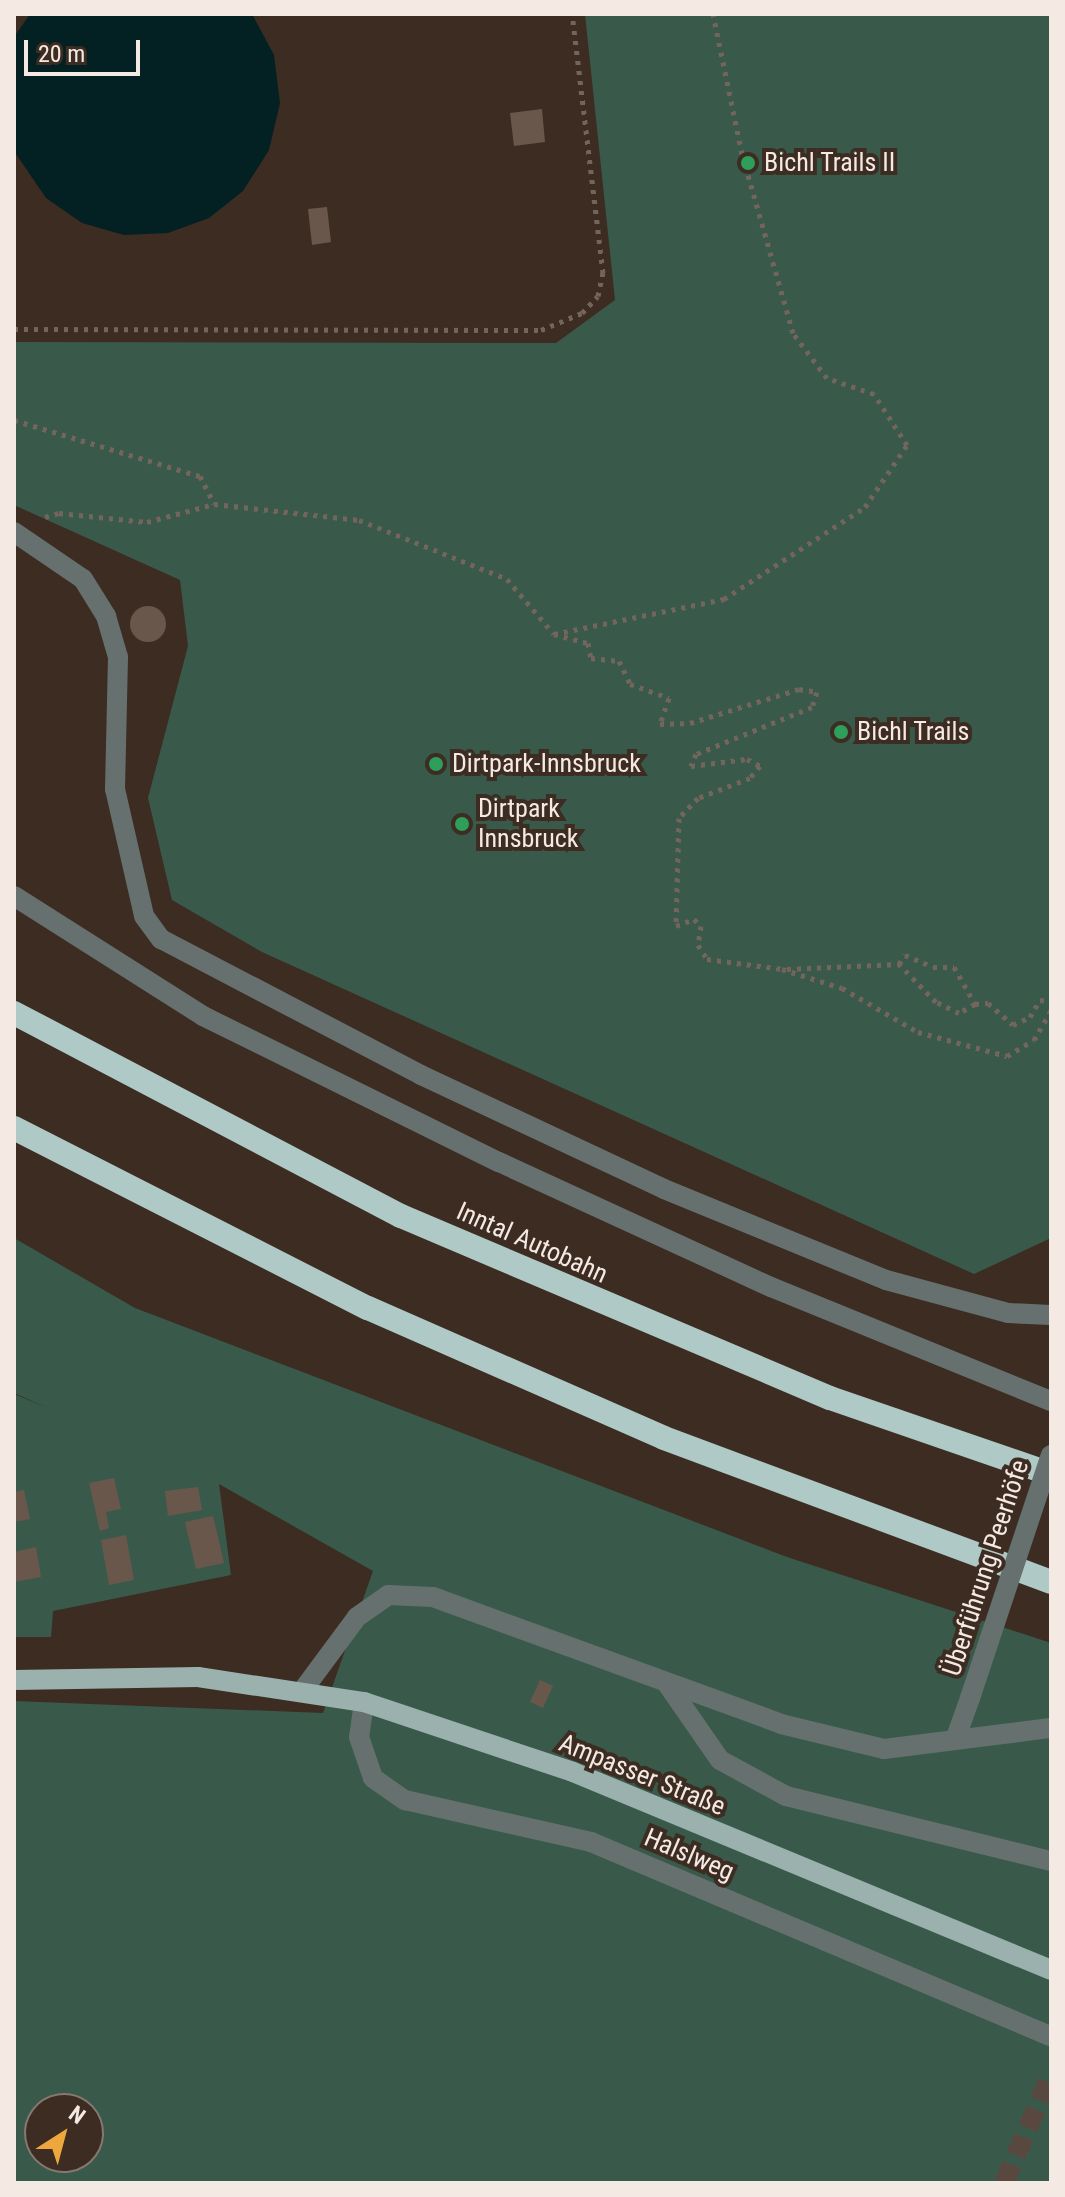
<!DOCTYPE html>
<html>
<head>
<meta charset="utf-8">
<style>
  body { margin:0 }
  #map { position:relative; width:1065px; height:2197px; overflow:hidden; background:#3d2c22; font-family:"Roboto Condensed",sans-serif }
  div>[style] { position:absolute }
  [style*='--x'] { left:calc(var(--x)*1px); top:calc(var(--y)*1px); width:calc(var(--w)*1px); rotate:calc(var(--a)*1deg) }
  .green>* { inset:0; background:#395a4b }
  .water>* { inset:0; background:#032023 }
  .building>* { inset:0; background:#6a574c }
  .round { border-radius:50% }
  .minor-tunnel>* { height:20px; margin-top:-10px; transform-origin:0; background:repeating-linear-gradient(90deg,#59483f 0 20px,transparent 0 30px) }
  .path>* { height:5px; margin-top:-2.5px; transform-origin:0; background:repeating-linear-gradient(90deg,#74655c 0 4px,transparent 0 10px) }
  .minor>* { height:20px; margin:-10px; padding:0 10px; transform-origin:10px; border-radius:10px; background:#66716f }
  .major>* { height:20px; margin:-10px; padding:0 10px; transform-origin:10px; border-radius:10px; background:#9ab1ad }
  .highway>* { height:24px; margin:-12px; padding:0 12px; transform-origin:12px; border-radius:12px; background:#afcac6 }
  .minor-bridge>* { height:20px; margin:-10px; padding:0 10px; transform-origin:10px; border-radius:10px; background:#66716f }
  .dots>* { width:22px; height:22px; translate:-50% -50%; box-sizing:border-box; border:4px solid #3d2c22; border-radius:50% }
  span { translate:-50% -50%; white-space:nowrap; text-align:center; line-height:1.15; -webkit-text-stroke:8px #3d2c22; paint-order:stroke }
  .poi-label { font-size:26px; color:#f5eae3 }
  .left { translate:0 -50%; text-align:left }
  .street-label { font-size:26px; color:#f5eae3 }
  .frame { position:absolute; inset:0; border:16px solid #f5eae3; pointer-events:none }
  .north { position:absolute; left:24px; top:2093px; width:80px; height:80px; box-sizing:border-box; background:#3d2c22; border:2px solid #87786f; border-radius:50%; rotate:36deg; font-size:22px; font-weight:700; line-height:32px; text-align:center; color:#f5eae3 }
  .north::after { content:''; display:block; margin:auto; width:28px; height:36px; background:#eea73d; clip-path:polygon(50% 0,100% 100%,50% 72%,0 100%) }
  .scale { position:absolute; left:24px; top:40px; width:116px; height:36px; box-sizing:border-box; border:4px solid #f5eae3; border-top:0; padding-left:10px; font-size:24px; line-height:28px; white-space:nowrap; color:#f5eae3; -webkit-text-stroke:6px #3d2c22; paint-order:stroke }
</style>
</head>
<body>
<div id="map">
  <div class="green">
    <div style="clip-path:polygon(585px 14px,1051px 14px,1051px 1238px,974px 1274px,262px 952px,172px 900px,148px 798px,188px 646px,180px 580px,14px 505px,14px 342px,556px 343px,615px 300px)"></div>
    <div style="clip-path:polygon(evenodd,14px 1238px,135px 1308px,787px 1557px,1051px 1643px,1051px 2183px,14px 2183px,14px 1701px,323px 1713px,373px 1571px,219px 1484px,231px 1575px,53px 1611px,51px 1637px,14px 1637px,14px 1394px,48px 1408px,14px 1393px,14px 1238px,40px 2109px,88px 2109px,88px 2157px,40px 2157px,40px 2109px)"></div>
  </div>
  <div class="water">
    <div style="clip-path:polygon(30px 14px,252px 14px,274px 55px,280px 103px,269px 150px,243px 191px,209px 218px,168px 233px,124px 235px,82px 223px,46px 198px,14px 151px,14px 37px)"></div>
  </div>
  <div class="building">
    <div style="clip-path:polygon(542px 109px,545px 142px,514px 146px,510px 113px)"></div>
    <div style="clip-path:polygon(327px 207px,331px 242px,312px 245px,308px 209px)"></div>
    <div class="round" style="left:130px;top:606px;width:36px;height:36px"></div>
    <div style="clip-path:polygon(114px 1478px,121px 1509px,106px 1512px,109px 1528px,100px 1531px,89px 1483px)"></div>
    <div style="clip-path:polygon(198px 1487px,202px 1510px,168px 1516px,165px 1491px)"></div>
    <div style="clip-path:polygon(24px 1490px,30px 1519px,14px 1522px,14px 1492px)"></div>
    <div style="clip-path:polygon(213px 1516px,224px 1563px,196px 1569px,185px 1522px)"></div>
    <div style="clip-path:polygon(126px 1535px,134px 1580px,109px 1585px,101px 1540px)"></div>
    <div style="clip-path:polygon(36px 1547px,41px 1577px,14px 1582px,14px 1552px)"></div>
    <div style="clip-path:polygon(540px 1680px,553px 1686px,543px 1708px,530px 1702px)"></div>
  </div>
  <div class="minor-tunnel">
    <div style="--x:1004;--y:2183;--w:118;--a:-66.5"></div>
  </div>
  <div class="path">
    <div style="--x:14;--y:329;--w:527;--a:0.11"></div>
    <div style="--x:541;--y:330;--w:44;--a:-22.5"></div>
    <div style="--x:582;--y:313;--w:23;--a:-47"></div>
    <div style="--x:598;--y:296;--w:24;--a:-78"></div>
    <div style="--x:603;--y:273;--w:261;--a:-96.8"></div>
    <div style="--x:14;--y:420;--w:194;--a:16.8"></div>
    <div style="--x:200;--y:476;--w:31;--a:63"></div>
    <div style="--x:45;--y:517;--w:15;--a:-16"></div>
    <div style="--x:59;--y:513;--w:88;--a:5.8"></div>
    <div style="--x:147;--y:522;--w:69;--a:-15"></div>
    <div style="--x:214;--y:504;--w:146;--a:6.3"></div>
    <div style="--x:359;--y:520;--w:159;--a:21.7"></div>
    <div style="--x:507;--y:579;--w:72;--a:49.5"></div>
    <div style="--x:554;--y:634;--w:35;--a:15"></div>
    <div style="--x:588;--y:643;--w:15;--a:79"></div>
    <div style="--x:591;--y:658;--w:28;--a:6"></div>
    <div style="--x:619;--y:661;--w:25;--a:64"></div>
    <div style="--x:630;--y:684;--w:41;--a:19.7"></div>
    <div style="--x:669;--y:698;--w:28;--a:109"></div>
    <div style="--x:660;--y:724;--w:30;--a:-2"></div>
    <div style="--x:690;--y:723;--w:114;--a:-17.3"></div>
    <div style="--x:799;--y:689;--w:18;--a:9"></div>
    <div style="--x:817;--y:692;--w:16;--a:108"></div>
    <div style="--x:812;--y:707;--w:125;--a:157.9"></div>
    <div style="--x:696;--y:754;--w:13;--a:113"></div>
    <div style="--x:691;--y:766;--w:56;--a:-7.1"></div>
    <div style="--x:747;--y:759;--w:15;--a:28"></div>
    <div style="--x:760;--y:766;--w:16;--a:130"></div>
    <div style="--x:750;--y:778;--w:56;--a:159"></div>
    <div style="--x:698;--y:798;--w:28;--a:134"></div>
    <div style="--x:679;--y:818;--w:108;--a:91.6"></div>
    <div style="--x:676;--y:926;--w:19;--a:-21"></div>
    <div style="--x:694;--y:919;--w:10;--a:45"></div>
    <div style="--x:701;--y:926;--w:19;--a:99"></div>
    <div style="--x:698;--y:945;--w:17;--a:57"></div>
    <div style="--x:707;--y:959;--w:76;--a:7.6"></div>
    <div style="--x:782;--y:969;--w:63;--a:17.6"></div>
    <div style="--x:842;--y:988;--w:88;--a:30.1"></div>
    <div style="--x:918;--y:1032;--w:92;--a:15.1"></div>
    <div style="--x:1007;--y:1056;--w:31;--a:-31"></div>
    <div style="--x:1034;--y:1040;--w:34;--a:-60"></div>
    <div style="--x:554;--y:634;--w:174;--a:-11.6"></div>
    <div style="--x:724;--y:599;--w:168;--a:-33.1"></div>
    <div style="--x:865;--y:507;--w:75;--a:-55.9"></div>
    <div style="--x:907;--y:445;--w:61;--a:-122.9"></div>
    <div style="--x:874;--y:394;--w:50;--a:-161.2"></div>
    <div style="--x:827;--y:378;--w:56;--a:-127.1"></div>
    <div style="--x:793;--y:333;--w:186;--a:-105.9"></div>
    <div style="--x:742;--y:154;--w:143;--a:-101.7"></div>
    <div style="--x:905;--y:955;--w:30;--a:23"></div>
    <div style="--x:933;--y:967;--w:21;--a:0"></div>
    <div style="--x:954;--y:967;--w:43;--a:60.4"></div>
    <div style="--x:975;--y:1004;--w:18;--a:151"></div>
    <div style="--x:959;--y:1013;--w:25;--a:-154"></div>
    <div style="--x:936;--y:1002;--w:53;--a:-134.2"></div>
    <div style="--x:899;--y:964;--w:11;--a:-56"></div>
    <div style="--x:787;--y:969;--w:112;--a:-2.6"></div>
    <div style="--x:975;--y:1004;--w:13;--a:-4"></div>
    <div style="--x:988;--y:1003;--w:33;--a:41"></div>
    <div style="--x:1013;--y:1025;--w:19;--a:-25"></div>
    <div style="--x:1030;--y:1017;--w:20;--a:-60"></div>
    <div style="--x:1040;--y:1000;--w:11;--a:5"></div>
  </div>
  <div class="minor">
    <div style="--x:14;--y:532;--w:83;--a:34.3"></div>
    <div style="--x:83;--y:579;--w:44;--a:58.1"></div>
    <div style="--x:106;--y:616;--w:43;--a:73.7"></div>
    <div style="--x:118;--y:657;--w:132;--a:91.3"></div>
    <div style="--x:115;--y:789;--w:130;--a:77.1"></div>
    <div style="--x:144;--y:916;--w:29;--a:54"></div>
    <div style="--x:161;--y:939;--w:293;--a:27.6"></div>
    <div style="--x:421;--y:1075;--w:268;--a:25.1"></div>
    <div style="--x:664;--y:1189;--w:240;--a:22.3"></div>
    <div style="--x:886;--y:1280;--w:126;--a:15.1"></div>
    <div style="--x:1008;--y:1313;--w:43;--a:2.7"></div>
    <div style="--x:14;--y:896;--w:224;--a:32.4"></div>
    <div style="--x:203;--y:1016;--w:330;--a:26.3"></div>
    <div style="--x:499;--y:1162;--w:299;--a:24.7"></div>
    <div style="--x:771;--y:1287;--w:302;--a:22.2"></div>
    <div style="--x:668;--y:1685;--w:91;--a:55.3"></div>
    <div style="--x:720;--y:1760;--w:75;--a:28.6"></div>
    <div style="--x:786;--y:1796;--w:273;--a:13.8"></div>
    <div style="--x:303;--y:1690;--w:91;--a:-53.5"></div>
    <div style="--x:357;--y:1617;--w:38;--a:-35"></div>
    <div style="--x:388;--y:1595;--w:45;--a:2.5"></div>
    <div style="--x:433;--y:1597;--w:370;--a:20"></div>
    <div style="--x:781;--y:1724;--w:106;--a:13.6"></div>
    <div style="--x:884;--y:1749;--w:168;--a:-7.2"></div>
    <div style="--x:364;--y:1702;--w:35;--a:98"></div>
    <div style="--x:359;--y:1737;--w:43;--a:71.1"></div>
    <div style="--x:373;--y:1778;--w:39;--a:35"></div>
    <div style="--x:405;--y:1800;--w:191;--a:12.7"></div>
    <div style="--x:591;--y:1842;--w:499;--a:22.9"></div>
    <div style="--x:955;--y:1740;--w:45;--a:-70.3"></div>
  </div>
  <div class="major">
    <div style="--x:14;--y:1680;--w:184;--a:-0.9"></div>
    <div style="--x:198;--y:1677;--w:168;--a:8.6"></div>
    <div style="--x:364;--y:1702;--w:220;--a:18.5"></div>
    <div style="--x:573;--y:1772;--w:517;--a:22.5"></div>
  </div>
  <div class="highway">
    <div style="--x:14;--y:1013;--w:437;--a:27.7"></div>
    <div style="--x:401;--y:1216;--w:466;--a:23"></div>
    <div style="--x:830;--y:1398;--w:234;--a:19"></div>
    <div style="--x:14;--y:1128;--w:397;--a:27"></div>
    <div style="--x:368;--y:1308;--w:323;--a:23.7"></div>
    <div style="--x:664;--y:1438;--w:413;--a:20.4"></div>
  </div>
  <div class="minor-bridge">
    <div style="--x:970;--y:1698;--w:256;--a:-71.6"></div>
  </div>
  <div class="dots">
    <div style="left:748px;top:163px;background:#2e9e5b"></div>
    <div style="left:841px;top:732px;background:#2e9e5b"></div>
    <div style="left:436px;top:764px;background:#2e9e5b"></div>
    <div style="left:462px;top:824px;background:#2e9e5b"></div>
  </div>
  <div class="poi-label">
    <span class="left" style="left:764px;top:163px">Bichl Trails II</span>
    <span class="left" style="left:857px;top:732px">Bichl Trails</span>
    <span class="left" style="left:452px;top:764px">Dirtpark-Innsbruck</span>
    <span class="left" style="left:478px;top:824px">Dirtpark<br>Innsbruck</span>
  </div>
  <div class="street-label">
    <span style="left:532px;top:1243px;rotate:24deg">Inntal Autobahn</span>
    <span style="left:986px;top:1568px;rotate:-72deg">Überführung Peerhöfe</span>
    <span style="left:642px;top:1775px;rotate:22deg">Ampasser Straße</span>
    <span style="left:689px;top:1855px;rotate:23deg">Halslweg</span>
  </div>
  <div class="frame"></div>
  <div class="north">N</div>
  <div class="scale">20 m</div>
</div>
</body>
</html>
